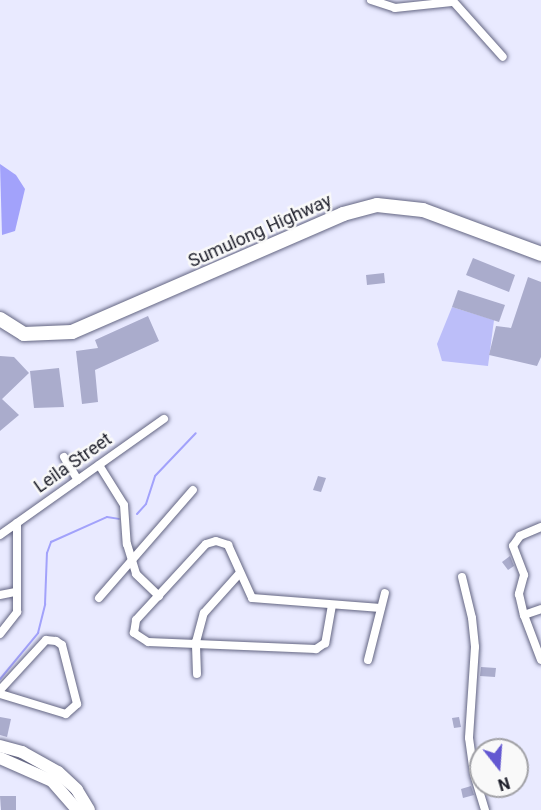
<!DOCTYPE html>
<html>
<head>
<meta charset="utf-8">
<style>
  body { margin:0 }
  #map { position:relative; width:541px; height:810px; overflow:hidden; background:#e9eaff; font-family:Roboto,sans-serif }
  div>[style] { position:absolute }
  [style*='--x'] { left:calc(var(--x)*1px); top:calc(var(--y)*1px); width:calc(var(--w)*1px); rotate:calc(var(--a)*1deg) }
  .green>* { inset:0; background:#bcbef9 }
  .water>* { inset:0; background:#a2a2fb }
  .stream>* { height:2px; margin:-1px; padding:0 1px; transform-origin:1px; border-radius:1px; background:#a2a2fb }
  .building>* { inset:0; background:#aaaccc }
  .roads { filter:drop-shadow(0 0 2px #636582) drop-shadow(0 0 2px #636582) }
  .street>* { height:8px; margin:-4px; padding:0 4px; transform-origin:4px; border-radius:4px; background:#fff }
  .secondary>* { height:12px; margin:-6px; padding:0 6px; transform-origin:6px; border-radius:6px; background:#fff }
  .primary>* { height:14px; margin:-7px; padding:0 7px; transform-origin:7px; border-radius:7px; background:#fff }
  span { translate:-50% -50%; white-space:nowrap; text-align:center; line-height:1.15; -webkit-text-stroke:5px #f9f9f9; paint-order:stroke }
  .street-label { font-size:18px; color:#1c1d29 }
  .north { position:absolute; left:469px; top:738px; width:60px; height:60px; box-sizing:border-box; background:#f9f9f9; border:2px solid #a1a1a6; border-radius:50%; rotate:163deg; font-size:16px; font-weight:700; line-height:24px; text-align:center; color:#1c1d29 }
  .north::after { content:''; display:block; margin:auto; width:21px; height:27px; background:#6358d1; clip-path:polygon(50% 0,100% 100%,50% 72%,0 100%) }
</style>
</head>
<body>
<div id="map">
  <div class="green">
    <div style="clip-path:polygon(452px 307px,494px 320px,488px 366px,442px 361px,437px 344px)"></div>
  </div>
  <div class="water">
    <div style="clip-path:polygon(0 164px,16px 175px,25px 189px,15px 231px,2px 235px)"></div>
  </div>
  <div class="stream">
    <div style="--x:137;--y:514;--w:13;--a:-48"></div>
    <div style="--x:146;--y:504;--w:29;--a:-72"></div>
    <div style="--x:155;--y:476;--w:59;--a:-46.4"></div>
    <div style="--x:0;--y:679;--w:60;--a:-50.4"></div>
    <div style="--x:38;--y:633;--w:30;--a:-76"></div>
    <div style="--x:45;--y:604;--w:51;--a:-87.8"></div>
    <div style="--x:47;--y:553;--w:12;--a:-70"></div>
    <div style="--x:51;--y:542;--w:61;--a:-24.1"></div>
    <div style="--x:107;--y:517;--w:12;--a:9"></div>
  </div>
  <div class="building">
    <div style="clip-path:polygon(473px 258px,515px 275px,509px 292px,466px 275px)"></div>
    <div style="clip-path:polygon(384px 273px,385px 283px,367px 285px,366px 275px)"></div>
    <div style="clip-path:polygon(528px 277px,541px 282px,541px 357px,537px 366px,489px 355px,496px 326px,511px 328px)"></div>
    <div style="clip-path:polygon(458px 290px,505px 305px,499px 322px,452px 307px)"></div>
    <div style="clip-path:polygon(148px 316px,159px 341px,95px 370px,98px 402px,82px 404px,76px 351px,98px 348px,95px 340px)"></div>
    <div style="clip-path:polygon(0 356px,14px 357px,29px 373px,2px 399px,19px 415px,0 431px)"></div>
    <div style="clip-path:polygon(59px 368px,64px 407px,34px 408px,30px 371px)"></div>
    <div style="clip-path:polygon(318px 476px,326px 478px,321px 492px,313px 490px)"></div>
    <div style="clip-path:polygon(510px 556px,514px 566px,508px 570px,502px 562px)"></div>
    <div style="clip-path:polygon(481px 667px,496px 668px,495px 677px,480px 676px)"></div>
    <div style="clip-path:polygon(0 717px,11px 719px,7px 737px,0 735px)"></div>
    <div style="clip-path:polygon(459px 717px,461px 727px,454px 728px,452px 718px)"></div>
    <div style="clip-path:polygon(471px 786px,474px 795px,463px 798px,461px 789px)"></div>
    <div style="clip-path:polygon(484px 786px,505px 786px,506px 788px,487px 793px)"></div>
    <div style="clip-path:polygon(0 796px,16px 796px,16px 810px,1px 810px)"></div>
  </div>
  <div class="roads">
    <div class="street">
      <div style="--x:371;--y:0;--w:25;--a:18"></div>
      <div style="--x:395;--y:8;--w:57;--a:-6"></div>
      <div style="--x:452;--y:0;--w:76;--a:48.2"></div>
      <div style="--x:64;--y:457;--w:27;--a:59"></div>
      <div style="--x:99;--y:465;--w:47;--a:58"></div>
      <div style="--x:124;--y:505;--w:39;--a:86"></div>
      <div style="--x:127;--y:544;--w:31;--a:73"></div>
      <div style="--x:136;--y:574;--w:32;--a:44"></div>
      <div style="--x:541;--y:527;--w:23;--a:157"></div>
      <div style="--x:520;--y:536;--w:12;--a:125"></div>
      <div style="--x:513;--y:546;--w:31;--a:69"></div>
      <div style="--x:524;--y:575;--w:20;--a:105"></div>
      <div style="--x:519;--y:594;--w:22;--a:77"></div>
      <div style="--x:524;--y:615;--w:48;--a:69.3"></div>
      <div style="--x:0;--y:535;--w:201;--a:-35.3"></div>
      <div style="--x:462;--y:577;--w:42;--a:76.3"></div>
      <div style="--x:472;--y:618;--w:29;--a:84"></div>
      <div style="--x:475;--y:647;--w:91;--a:93.8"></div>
      <div style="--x:469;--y:738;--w:36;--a:82"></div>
      <div style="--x:474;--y:774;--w:38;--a:73"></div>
      <div style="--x:0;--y:595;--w:16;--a:-11"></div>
      <div style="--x:99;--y:598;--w:143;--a:-49"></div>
      <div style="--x:332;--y:605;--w:39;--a:100"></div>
      <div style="--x:325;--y:643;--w:11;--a:146"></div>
      <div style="--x:316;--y:649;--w:168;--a:-177.6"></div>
      <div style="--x:148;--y:642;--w:17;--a:-147"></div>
      <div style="--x:134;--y:633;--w:13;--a:-81"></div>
      <div style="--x:136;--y:620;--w:103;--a:-47.4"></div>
      <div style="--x:206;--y:544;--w:10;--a:-17"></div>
      <div style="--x:216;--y:541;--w:13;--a:18"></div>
      <div style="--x:228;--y:545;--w:58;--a:65.6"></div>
      <div style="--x:252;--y:598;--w:129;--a:4.4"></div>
      <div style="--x:524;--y:615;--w:18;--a:-19"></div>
      <div style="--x:0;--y:634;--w:28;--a:-52"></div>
      <div style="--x:17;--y:612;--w:89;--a:-90"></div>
      <div style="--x:368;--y:660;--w:69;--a:-75.8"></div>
      <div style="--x:197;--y:674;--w:32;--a:-92"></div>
      <div style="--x:196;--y:642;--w:30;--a:-75"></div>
      <div style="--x:204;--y:613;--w:52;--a:-48.1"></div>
      <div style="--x:0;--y:690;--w:68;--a:-47.4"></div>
      <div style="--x:46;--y:640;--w:10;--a:6"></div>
      <div style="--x:56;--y:641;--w:7;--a:34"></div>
      <div style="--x:62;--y:645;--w:61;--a:75.7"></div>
      <div style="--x:77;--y:704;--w:15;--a:138"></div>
      <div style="--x:66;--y:714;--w:69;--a:-163.1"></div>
    </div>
    <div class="secondary">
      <div style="--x:0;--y:746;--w:23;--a:15"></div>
      <div style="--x:22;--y:752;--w:41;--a:29.1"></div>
      <div style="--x:58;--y:772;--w:26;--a:43"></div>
      <div style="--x:77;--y:790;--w:23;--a:59"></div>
      <div style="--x:0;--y:758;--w:57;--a:23.9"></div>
      <div style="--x:52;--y:781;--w:38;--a:49"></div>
    </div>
    <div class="primary">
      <div style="--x:0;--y:319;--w:28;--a:32"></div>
      <div style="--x:24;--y:334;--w:48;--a:-2.4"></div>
      <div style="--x:72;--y:332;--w:296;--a:-23.5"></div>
      <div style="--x:343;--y:214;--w:35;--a:-15"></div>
      <div style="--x:377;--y:205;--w:46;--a:6.2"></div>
      <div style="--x:423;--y:210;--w:126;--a:20.4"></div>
    </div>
  </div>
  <div class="street-label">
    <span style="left:260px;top:231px;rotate:-24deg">Sumulong Highway</span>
    <span style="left:73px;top:463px;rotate:-35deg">Leila Street</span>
  </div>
  <div class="north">N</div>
</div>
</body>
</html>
